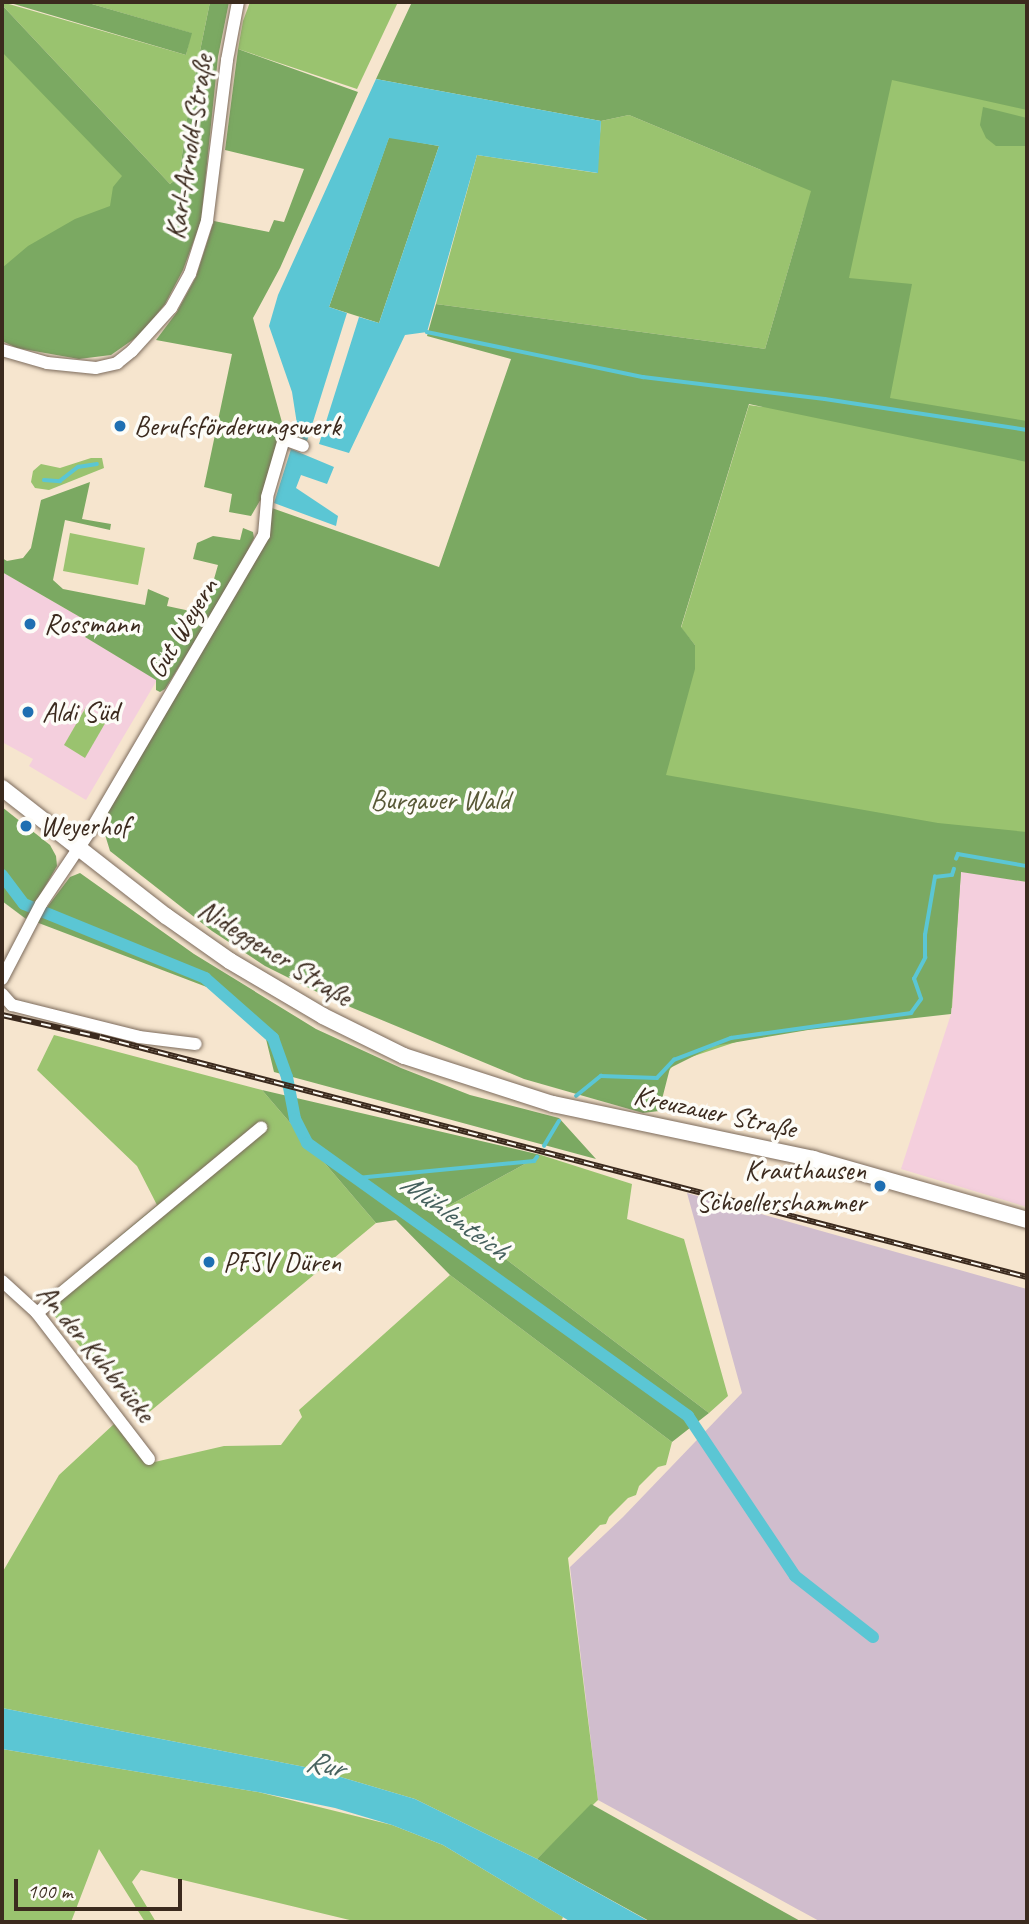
<!DOCTYPE html>
<html>
<head>
<meta charset="utf-8">
<style>
  body { margin:0 }
  #map { position:relative; width:1029px; height:1924px; overflow:hidden; background:#f6e5ce; font-family:Caveat,sans-serif }
  div>[style] { position:absolute }
  [style*='--x'] { left:calc(var(--x)*1px); top:calc(var(--y)*1px); width:calc(var(--w)*1px); rotate:calc(var(--a)*1deg) }
  .built>* { inset:0; background:#f4cfdd }
  .industrial>* { inset:0; background:#d0bdcd }
  .green>* { inset:0; background:#9ac36f }
  .forest>* { inset:0; background:#7ba962 }
  .water>* { inset:0; background:#5bc6d4 }
  .stream>* { height:3.5px; margin:-1.75px; padding:0 1.75px; transform-origin:1.75px; border-radius:1.75px; background:#5bc6d4 }
  .canal>* { height:12px; margin:-6px; padding:0 6px; transform-origin:6px; border-radius:6px; background:#5bc6d4 }
  .roads { filter:drop-shadow(0 0 2px #7c6b5c) drop-shadow(0 0 2px #7c6b5c) }
  .minor>* { height:12px; margin:-6px; padding:0 6px; transform-origin:6px; border-radius:6px; background:#fff }
  .major>* { height:16px; margin:-8px; padding:0 8px; transform-origin:8px; border-radius:8px; background:#fff }
  .rail>* { height:6px; margin-top:-3px; transform-origin:0; background:repeating-linear-gradient(90deg,#fdfcf7 0 10px,#3b2a1e 0 20px); box-sizing:border-box; border-block:2px solid #3b2a1e }
  .dots>* { width:19px; height:19px; translate:-50% -50%; box-sizing:border-box; border:4px solid #fdfcf7; border-radius:50% }
  span { translate:-50% -50%; white-space:nowrap; text-align:center; line-height:1.15; -webkit-text-stroke:7px #fdfcf7; paint-order:stroke }
  .street-label { font-size:28px; color:#3b2a1e }
  .poi-label { font-size:28px; color:#3b2a1e }
  .left { translate:0 -50%; text-align:left }
  .right { translate:-100% -50%; text-align:right }
  .park-label { font-size:28px; color:#585836 }
  .water-label { font-size:30px; color:#46615e; font-style:italic }
  .frame { position:absolute; inset:0; border:4px solid #3b2a1e; pointer-events:none }
  .scale { position:absolute; left:14px; top:1879px; width:168px; height:32px; box-sizing:border-box; border:4px solid #3b2a1e; border-top:0; padding-left:9px; font-size:21px; line-height:24px; white-space:nowrap; color:#3b2a1e; -webkit-text-stroke:5px #fdfcf7; paint-order:stroke }
</style>
</head>
<body>
<div id="map">
  <div class="built">
    <div style="clip-path:polygon(2px 572px,92px 624px,85px 637px,157px 680px,86px 800px,29px 766px,33px 759px,2px 742px)"></div>
    <div style="clip-path:polygon(961px 871px,1027px 882px,1027px 1207px,901px 1169px,951px 1014px)"></div>
  </div>
  <div class="industrial">
    <div style="clip-path:polygon(687px 1193px,1027px 1289px,1027px 1922px,821px 1922px,598px 1800px,570px 1567px,623px 1517px,742px 1393px)"></div>
  </div>
  <div class="green">
    <div style="clip-path:polygon(2px 2px,186px 55px,191px 33px,85px 2px,210px 2px,189px 105px,179px 177px,170px 184px,2px 5px)"></div>
    <div style="clip-path:polygon(250px 2px,398px 2px,357px 89px,238px 49px,243px 21px)"></div>
    <div style="clip-path:polygon(1027px 2px,1027px 866px,962px 855px,952px 1008px,745px 1039px,676px 1062px,658px 1084px,584px 1095px,695px 645px,681px 628px,749px 405px,763px 407px,805px 212px,765px 349px,436px 304px,477px 155px,597px 173px,601px 121px,629px 115px,761px 170px,814px 41px)"></div>
    <div style="clip-path:polygon(2px 48px,158px 208px,2px 294px)"></div>
    <div style="clip-path:polygon(91px 458px,102px 458px,104px 468px,49px 490px,35px 488px,31px 482px,33px 471px,41px 464px,60px 468px)"></div>
    <div style="clip-path:polygon(70px 533px,145px 548px,138px 585px,63px 571px)"></div>
    <div style="clip-path:polygon(86px 707px,107px 720px,85px 758px,64px 745px)"></div>
    <div style="clip-path:polygon(54px 1035px,262px 1090px,376px 1223px,141px 1419px,42px 1301px,157px 1205px,137px 1166px,37px 1070px)"></div>
    <div style="clip-path:polygon(541px 1155px,632px 1184px,627px 1219px,684px 1239px,728px 1396px,709px 1413px,441px 1210px)"></div>
    <div style="clip-path:polygon(450px 1275px,672px 1442px,666px 1465px,658px 1467px,639px 1486px,636px 1495px,628px 1498px,609px 1517px,606px 1524px,600px 1525px,568px 1558px,598px 1800px,537px 1859px,415px 1799px,310px 1768px,2px 1708px,2px 1573px,59px 1475px,114px 1424px,146px 1464px,224px 1446px,281px 1445px,302px 1417px,299px 1410px)"></div>
    <div style="clip-path:polygon(2px 1749px,258px 1792px,392px 1825px,443px 1845px,563px 1917px,561px 1922px,358px 1922px,141px 1870px,132px 1882px,156px 1922px,145px 1922px,99px 1849px,71px 1922px,2px 1922px)"></div>
  </div>
  <div class="forest">
    <div style="clip-path:polygon(7px 2px,85px 2px,192px 33px,186px 55px)"></div>
    <div style="clip-path:polygon(210px 2px,229px 2px,218px 57px,201px 221px,183px 270px,165px 304px,141px 334px,111px 355px,79px 359px,17px 348px,2px 341px,2px 268px,28px 246px,75px 219px,110px 206px,113px 187px,122px 176px,2px 52px,2px 5px,170px 184px,179px 177px,189px 105px)"></div>
    <div style="clip-path:polygon(412px 2px,1027px 2px,1027px 110px,892px 80px,849px 278px,912px 284px,890px 398px,1027px 421px,1027px 462px,749px 404px,681px 627px,695px 645px,695px 669px,666px 775px,938px 823px,1027px 832px,1027px 882px,961px 872px,951px 1014px,808px 1030px,714px 1046px,670px 1068px,659px 1111px,643px 1113px,524px 1079px,331px 999px,265px 966px,212px 931px,110px 851px,103px 828px,107px 808px,243px 583px,269px 507px,439px 567px,511px 359px,427px 336px,436px 304px,765px 349px,811px 191px,629px 115px,601px 121px,376px 79px)"></div>
    <div style="clip-path:polygon(238px 49px,358px 92px,280px 268px,253px 318px,283px 426px,261px 499px,251px 516px,229px 512px,232px 494px,204px 487px,232px 354px,156px 340px,177px 312px,196px 277px,214px 221px,269px 232px,274px 220px,284px 222px,304px 169px,225px 150px)"></div>
    <div style="clip-path:polygon(983px 107px,1027px 118px,1027px 146px,996px 146px,986px 138px,980px 125px)"></div>
    <div style="clip-path:polygon(389px 137px,439px 146px,379px 323px,329px 307px)"></div>
    <div style="clip-path:polygon(90px 482px,82px 519px,111px 524px,110px 530px,65px 520px,53px 580px,63px 589px,145px 605px,148px 589px,169px 598px,167px 606px,204px 614px,218px 565px,193px 559px,197px 543px,213px 536px,240px 540px,243px 528px,253px 532px,254px 538px,234px 579px,165px 689px,160px 692px,156px 690px,156px 680px,85px 637px,92px 624px,2px 572px,2px 558px,7px 561px,23px 558px,31px 548px,41px 500px)"></div>
    <div style="clip-path:polygon(2px 807px,50px 845px,56px 856px,57px 866px,26px 919px,2px 901px)"></div>
    <div style="clip-path:polygon(80px 873px,194px 954px,316px 1029px,401px 1068px,470px 1095px,559px 1118px,596px 1159px,274px 1072px,266px 1039px,212px 989px,36px 922px,70px 877px)"></div>
    <div style="clip-path:polygon(262px 1090px,541px 1155px,441px 1210px,709px 1413px,672px 1442px,450px 1275px,396px 1220px,376px 1223px)"></div>
    <div style="clip-path:polygon(591px 1804px,802px 1922px,651px 1922px,537px 1859px)"></div>
  </div>
  <div class="water">
    <div style="clip-path:polygon(376px 79px,601px 121px,598px 173px,477px 155px,427px 332px,405px 335px,349px 453px,319px 444px,359px 317px,379px 323px,439px 146px,389px 138px,329px 307px,347px 313px,307px 441px,299px 437px,292px 392px,269px 326px,278px 295px)"></div>
    <div style="clip-path:polygon(291px 449px,334px 467px,327px 484px,301px 475px,296px 488px,338px 516px,336px 526px,274px 503px)"></div>
    <div style="clip-path:polygon(2px 1708px,310px 1768px,415px 1799px,537px 1859px,650px 1922px,571px 1922px,443px 1845px,392px 1825px,335px 1808px,258px 1792px,2px 1749px)"></div>
  </div>
  <div class="stream">
    <div style="--x:427;--y:332;--w:221;--a:11.8"></div>
    <div style="--x:643;--y:377;--w:183;--a:6.9"></div>
    <div style="--x:825;--y:399;--w:204;--a:8.7"></div>
    <div style="--x:44;--y:480;--w:16;--a:4"></div>
    <div style="--x:60;--y:481;--w:23;--a:-38"></div>
    <div style="--x:78;--y:467;--w:19;--a:-9"></div>
    <div style="--x:956;--y:859;--w:5;--a:-68"></div>
    <div style="--x:958;--y:854;--w:70;--a:9.9"></div>
    <div style="--x:576;--y:1096;--w:32;--a:-39"></div>
    <div style="--x:601;--y:1076;--w:56;--a:2"></div>
    <div style="--x:657;--y:1078;--w:25;--a:-47"></div>
    <div style="--x:674;--y:1060;--w:61;--a:-21.1"></div>
    <div style="--x:731;--y:1038;--w:182;--a:-7.9"></div>
    <div style="--x:911;--y:1013;--w:17;--a:-54"></div>
    <div style="--x:921;--y:999;--w:21;--a:-109"></div>
    <div style="--x:914;--y:979;--w:24;--a:-62"></div>
    <div style="--x:925;--y:958;--w:23;--a:-90"></div>
    <div style="--x:925;--y:935;--w:59;--a:-80.2"></div>
    <div style="--x:935;--y:877;--w:17;--a:-7"></div>
    <div style="--x:952;--y:875;--w:6;--a:-72"></div>
    <div style="--x:544;--y:1146;--w:29;--a:-59"></div>
    <div style="--x:357;--y:1178;--w:178;--a:-5.5"></div>
    <div style="--x:534;--y:1161;--w:5;--a:-53"></div>
  </div>
  <div class="canal">
    <div style="--x:2;--y:875;--w:36;--a:53"></div>
    <div style="--x:24;--y:904;--w:196;--a:22.2"></div>
    <div style="--x:205;--y:978;--w:91;--a:41.4"></div>
    <div style="--x:273;--y:1038;--w:41;--a:70.3"></div>
    <div style="--x:287;--y:1077;--w:43;--a:79.2"></div>
    <div style="--x:295;--y:1119;--w:27;--a:63"></div>
    <div style="--x:307;--y:1143;--w:469;--a:35.6"></div>
    <div style="--x:688;--y:1416;--w:192;--a:56.2"></div>
    <div style="--x:795;--y:1576;--w:99;--a:38"></div>
  </div>
  <div class="roads">
    <div class="minor">
      <div style="--x:2;--y:350;--w:47;--a:16.1"></div>
      <div style="--x:47;--y:363;--w:49;--a:5.8"></div>
      <div style="--x:96;--y:368;--w:22;--a:-13"></div>
      <div style="--x:117;--y:363;--w:19;--a:-39"></div>
      <div style="--x:132;--y:351;--w:58;--a:-47.8"></div>
      <div style="--x:171;--y:308;--w:39;--a:-61"></div>
      <div style="--x:190;--y:274;--w:56;--a:-72.2"></div>
      <div style="--x:207;--y:221;--w:162;--a:-82.9"></div>
      <div style="--x:227;--y:60;--w:59;--a:-79.3"></div>
      <div style="--x:2;--y:979;--w:85;--a:-62.5"></div>
      <div style="--x:41;--y:904;--w:92;--a:-56.1"></div>
      <div style="--x:92;--y:828;--w:340;--a:-59.6"></div>
      <div style="--x:264;--y:535;--w:38;--a:-85"></div>
      <div style="--x:267;--y:497;--w:60;--a:-73.7"></div>
      <div style="--x:284;--y:439;--w:20;--a:20"></div>
      <div style="--x:2;--y:994;--w:15;--a:48"></div>
      <div style="--x:12;--y:1005;--w:131;--a:14.1"></div>
      <div style="--x:139;--y:1037;--w:57;--a:7"></div>
      <div style="--x:2;--y:1281;--w:47;--a:42.4"></div>
      <div style="--x:37;--y:1313;--w:184;--a:52.5"></div>
      <div style="--x:37;--y:1313;--w:291;--a:-39.6"></div>
    </div>
    <div class="major">
      <div style="--x:2;--y:788;--w:208;--a:38"></div>
      <div style="--x:166;--y:916;--w:78;--a:35.1"></div>
      <div style="--x:230;--y:961;--w:108;--a:30.6"></div>
      <div style="--x:323;--y:1016;--w:90;--a:26.3"></div>
      <div style="--x:404;--y:1056;--w:157;--a:17.9"></div>
      <div style="--x:553;--y:1104;--w:266;--a:11.9"></div>
      <div style="--x:813;--y:1159;--w:223;--a:15.9"></div>
    </div>
  </div>
  <div class="rail">
    <div style="--x:2;--y:1015;--w:100;--a:12.7"></div>
    <div style="--x:100;--y:1037;--w:958;--a:14.52"></div>
  </div>
  <div class="dots">
    <div style="left:120px;top:426px;background:#1f6fb2"></div>
    <div style="left:30px;top:624px;background:#1f6fb2"></div>
    <div style="left:28px;top:712px;background:#1f6fb2"></div>
    <div style="left:26px;top:826px;background:#1f6fb2"></div>
    <div style="left:880px;top:1186px;background:#1f6fb2"></div>
    <div style="left:209px;top:1262px;background:#1f6fb2"></div>
  </div>
  <div class="street-label">
    <span style="left:189px;top:147px;rotate:-81deg">Karl-Arnold-Straße</span>
    <span style="left:182px;top:628px;rotate:-59deg">Gut Weyern</span>
    <span style="left:275px;top:953px;rotate:32deg">Nideggener Straße</span>
    <span style="left:715px;top:1112px;rotate:12deg">Kreuzauer Straße</span>
    <span style="left:96px;top:1353px;rotate:51deg">An der Kuhbrücke</span>
  </div>
  <div class="poi-label">
    <span class="left" style="left:134px;top:426px">Berufsförderungswerk</span>
    <span class="left" style="left:44px;top:624px">Rossmann</span>
    <span class="left" style="left:42px;top:712px">Aldi Süd</span>
    <span class="left" style="left:40px;top:826px">Weyerhof</span>
    <span class="right" style="left:866px;top:1186px">Krauthausen<br>Schoellershammer</span>
    <span class="left" style="left:223px;top:1262px">PFSV Düren</span>
  </div>
  <div class="park-label">
    <span style="left:440px;top:800px">Burgauer Wald</span>
  </div>
  <div class="water-label">
    <span style="left:455px;top:1216px;rotate:36deg">Mühlenteich</span>
    <span style="left:325px;top:1764px;rotate:12deg">Rur</span>
  </div>
  <div class="frame"></div>
  <div class="scale">100 m</div>
</div>
</body>
</html>
